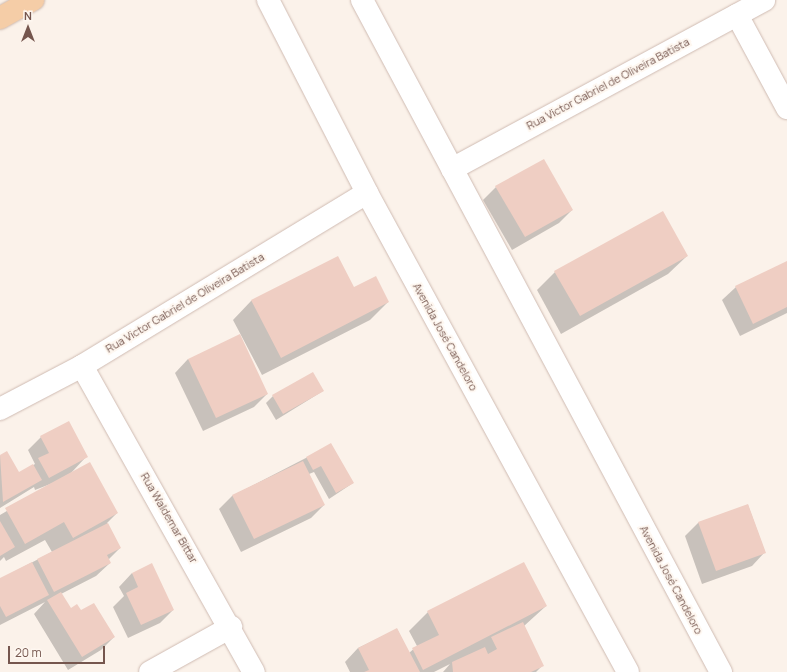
<!DOCTYPE html>
<html>
<head>
<meta charset="utf-8">
<style>
  body { margin:0 }
  #map { position:relative; width:787px; height:672px; overflow:hidden; background:#fbf2ea; font-family:Manrope,sans-serif }
  div>[style] { position:absolute }
  [style*='--x'] { left:calc(var(--x)*1px); top:calc(var(--y)*1px); width:calc(var(--w)*1px); rotate:calc(var(--a)*1deg) }
  .shadow>* { inset:0; background:#0003 }
  .building>* { inset:0; background:#efcec3 }
  .roads { filter:drop-shadow(0 0 1px #cfbbb2) drop-shadow(0 0 1px #cfbbb2) }
  .minor>* { height:22px; margin:-11px; padding:0 11px; transform-origin:11px; border-radius:11px; background:#fff }
  .major>* { height:22px; margin:-11px; padding:0 11px; transform-origin:11px; border-radius:11px; background:#f5cda7 }
  span { translate:-50% -50%; white-space:nowrap; text-align:center; line-height:1.15; -webkit-text-stroke:4px #fef7f0; paint-order:stroke }
  .street-label { font-size:11px; color:#75564e }
  .north { position:absolute; left:8px; top:8px; width:40px; height:40px; -webkit-text-stroke:3px #fef7f0; paint-order:stroke; rotate:0deg; font-size:11px; font-weight:700; line-height:16px; text-align:center; color:#75564e }
  .north::after { content:''; display:block; margin:auto; width:14px; height:18px; background:#75564e; clip-path:polygon(50% 0,100% 100%,50% 72%,0 100%) }
  .scale { position:absolute; left:8px; top:646px; width:97px; height:18px; box-sizing:border-box; border:2px solid #75564e; border-top:0; padding-left:5px; font-size:12px; line-height:14px; white-space:nowrap; color:#75564e; -webkit-text-stroke:3px #fef7f0; paint-order:stroke }
</style>
</head>
<body>
<div id="map">
  <div class="shadow">
    <div style="clip-path:polygon(496px 187px,572px 210px,559px 223px,512px 250px,483px 200px)"></div>
    <div style="clip-path:polygon(687px 256px,668px 274px,561px 334px,537px 290px,555px 272px)"></div>
    <div style="clip-path:polygon(337px 258px,353px 288px,388px 302px,370px 320px,262px 375px,233px 320px,251px 301px)"></div>
    <div style="clip-path:polygon(787px 262px,787px 313px,740px 336px,722px 300px,736px 287px)"></div>
    <div style="clip-path:polygon(188px 359px,267px 394px,254px 407px,203px 431px,175px 373px)"></div>
    <div style="clip-path:polygon(323px 391px,276px 420px,266px 403px,273px 396px)"></div>
    <div style="clip-path:polygon(41px 437px,86px 457px,71px 473px,117px 513px,107px 523px,120px 548px,108px 560px,110px 563px,96px 576px,61px 594px,70px 610px,81px 612px,114px 637px,101px 650px,68px 670px,34px 614px,45px 602px,0 625px,0 579px,52px 552px,45px 540px,6px 561px,4px 557px,0 561px,0 515px,58px 481px,35px 490px,34px 487px,0 508px,0 456px,6px 453px,19px 474px,35px 464px,28px 450px)"></div>
    <div style="clip-path:polygon(331px 445px,353px 483px,329px 499px,314px 472px,309px 474px,324px 505px,311px 518px,241px 552px,219px 509px,232px 496px)"></div>
    <div style="clip-path:polygon(748px 505px,765px 552px,752px 566px,702px 584px,685px 536px,698px 523px)"></div>
    <div style="clip-path:polygon(132px 573px,173px 610px,160px 623px,128px 638px,113px 607px,124px 596px,119px 587px)"></div>
    <div style="clip-path:polygon(546px 606px,524px 626px,542px 666px,536px 672px,443px 672px,450px 664px,434px 672px,350px 672px,345px 662px,358px 648px,397px 629px,409px 653px,417px 646px,409px 631px,428px 612px)"></div>
  </div>
  <div class="building">
    <div style="clip-path:polygon(544px 159px,573px 210px,525px 237px,495px 186px)"></div>
    <div style="clip-path:polygon(663px 211px,688px 256px,580px 316px,554px 271px)"></div>
    <div style="clip-path:polygon(338px 256px,354px 287px,376px 276px,389px 302px,281px 358px,251px 300px)"></div>
    <div style="clip-path:polygon(787px 261px,787px 307px,753px 324px,735px 286px)"></div>
    <div style="clip-path:polygon(240px 334px,268px 394px,216px 418px,188px 359px)"></div>
    <div style="clip-path:polygon(313px 372px,324px 391px,283px 414px,272px 395px)"></div>
    <div style="clip-path:polygon(69px 421px,88px 457px,49px 478px,38px 458px,49px 453px,40px 436px)"></div>
    <div style="clip-path:polygon(331px 443px,354px 483px,336px 493px,321px 466px,313px 470px,306px 457px)"></div>
    <div style="clip-path:polygon(7px 451px,19px 472px,33px 464px,42px 480px,3px 502px,0 455px)"></div>
    <div style="clip-path:polygon(303px 461px,325px 505px,254px 539px,232px 495px)"></div>
    <div style="clip-path:polygon(90px 462px,118px 513px,73px 538px,64px 522px,25px 544px,5px 508px)"></div>
    <div style="clip-path:polygon(748px 504px,766px 553px,716px 571px,698px 522px)"></div>
    <div style="clip-path:polygon(0 521px,15px 547px,0 556px)"></div>
    <div style="clip-path:polygon(108px 523px,121px 548px,107px 555px,111px 563px,54px 592px,37px 559px)"></div>
    <div style="clip-path:polygon(32px 562px,49px 595px,6px 617px,0 606px,0 578px)"></div>
    <div style="clip-path:polygon(524px 562px,547px 606px,423px 670px,412px 648px,439px 635px,427px 611px)"></div>
    <div style="clip-path:polygon(152px 563px,174px 610px,141px 625px,126px 593px,138px 587px,132px 573px)"></div>
    <div style="clip-path:polygon(61px 592px,71px 608px,77px 604px,81px 610px,94px 603px,115px 637px,82px 657px,47px 600px)"></div>
    <div style="clip-path:polygon(523px 622px,544px 666px,531px 672px,453px 672px,452px 662px,485px 647px,488px 654px,497px 649px,491px 637px)"></div>
    <div style="clip-path:polygon(397px 628px,420px 672px,364px 672px,369px 670px,358px 648px)"></div>
  </div>
  <div class="roads">
    <div class="minor">
      <div style="--x:268;--y:0;--w:217;--a:62.8"></div>
      <div style="--x:367;--y:193;--w:545;--a:61.41"></div>
      <div style="--x:362;--y:0;--w:762;--a:61.89"></div>
      <div style="--x:737;--y:15;--w:106;--a:61.7"></div>
      <div style="--x:452;--y:169;--w:355;--a:-28.4"></div>
      <div style="--x:82;--y:366;--w:351;--a:60.7"></div>
      <div style="--x:0;--y:409;--w:93;--a:-27.7"></div>
      <div style="--x:82;--y:366;--w:333;--a:-31.3"></div>
      <div style="--x:150;--y:672;--w:93;--a:-29.1"></div>
    </div>
    <div class="major">
      <div style="--x:0;--y:18;--w:38;--a:-29"></div>
    </div>
  </div>
  <div class="street-label">
    <span style="left:608px;top:84px;rotate:-28deg">Rua Victor Gabriel de Oliveira Batista</span>
    <span style="left:185px;top:303px;rotate:-31deg">Rua Victor Gabriel de Oliveira Batista</span>
    <span style="left:445px;top:337px;rotate:61deg">Avenida José Candeloro</span>
    <span style="left:169px;top:518px;rotate:60deg">Rua Waldemar Bittar</span>
    <span style="left:671px;top:580px;rotate:62deg">Avenida José Candeloro</span>
  </div>
  <div class="north">N</div>
  <div class="scale">20 m</div>
</div>
</body>
</html>
